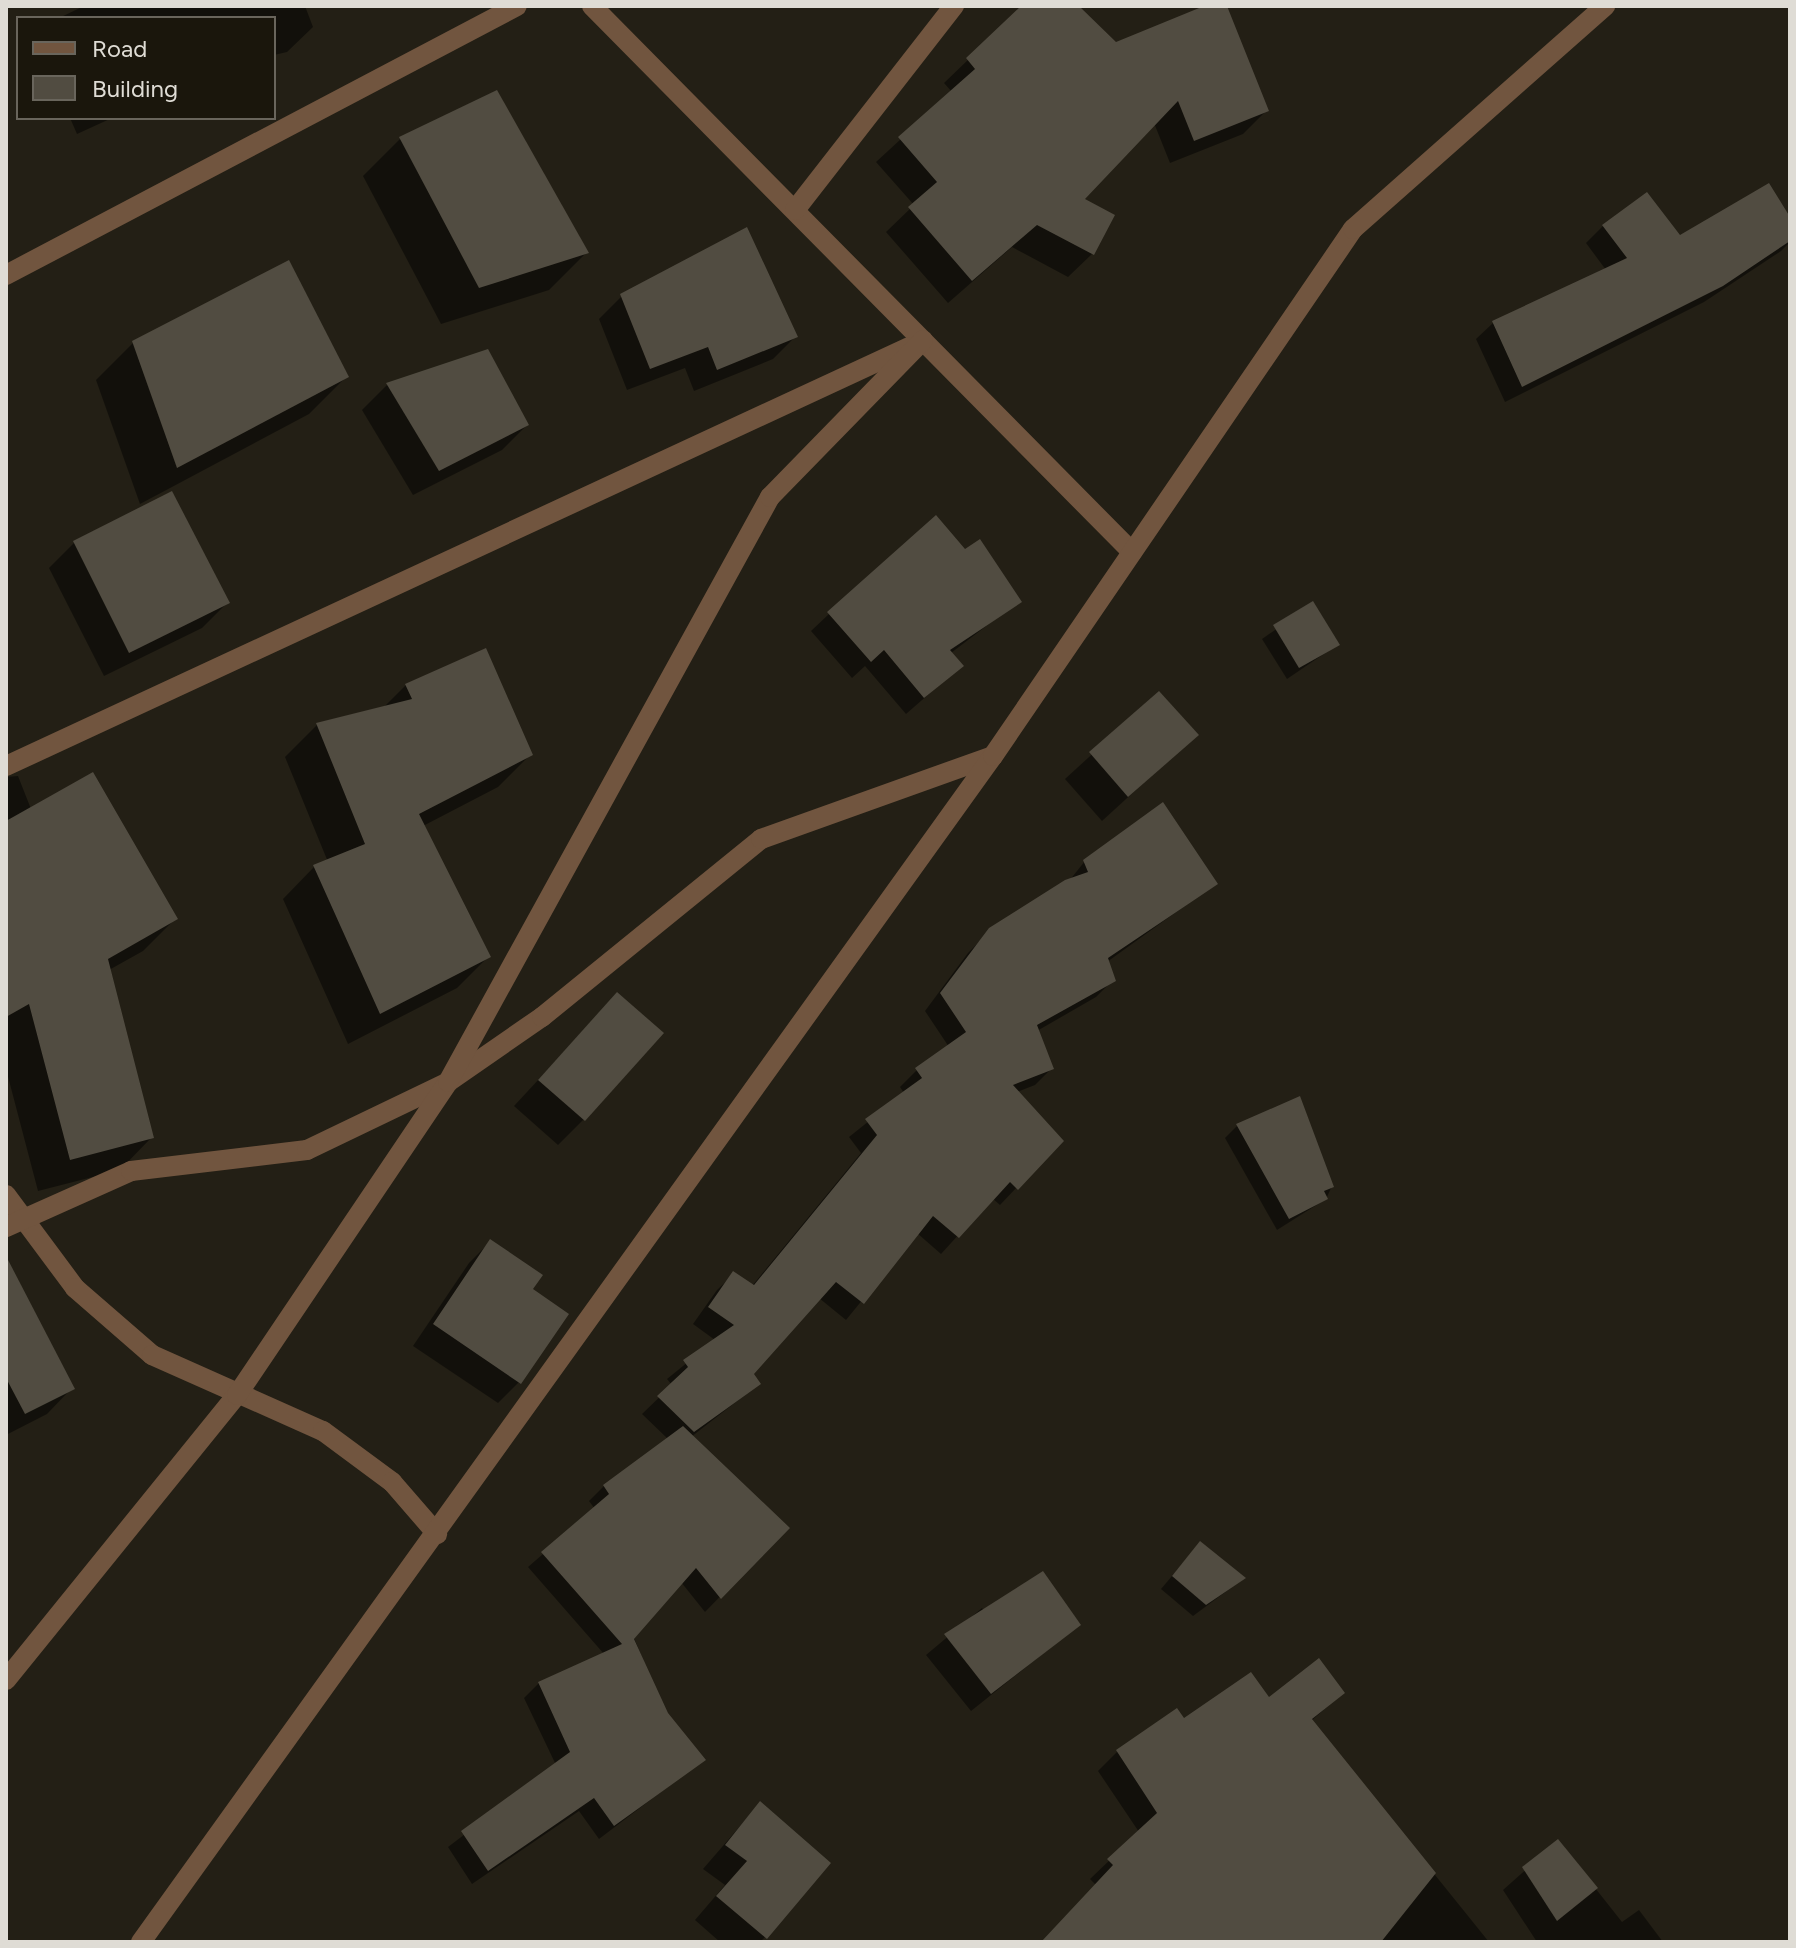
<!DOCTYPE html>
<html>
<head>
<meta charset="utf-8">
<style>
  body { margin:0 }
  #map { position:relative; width:1796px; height:1948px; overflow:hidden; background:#231f15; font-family:Figtree,sans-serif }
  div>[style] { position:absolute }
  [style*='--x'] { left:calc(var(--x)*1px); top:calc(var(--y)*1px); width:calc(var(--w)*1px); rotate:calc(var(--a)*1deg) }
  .shadow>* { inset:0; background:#0007 }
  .building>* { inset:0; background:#514c41 }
  .street>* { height:20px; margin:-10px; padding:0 10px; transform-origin:10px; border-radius:10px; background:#71553f }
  span { translate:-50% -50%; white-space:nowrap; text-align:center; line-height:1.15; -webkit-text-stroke:7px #1a160c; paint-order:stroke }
  .frame { position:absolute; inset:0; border:8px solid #dfdcd5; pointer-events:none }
  .legend { position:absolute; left:16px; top:16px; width:260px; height:104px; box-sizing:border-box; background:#1a160c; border:2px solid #69655c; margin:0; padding:10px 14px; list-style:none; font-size:24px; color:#dfdcd5 }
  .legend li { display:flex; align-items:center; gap:16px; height:40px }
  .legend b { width:40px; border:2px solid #69655c }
</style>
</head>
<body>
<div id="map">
  <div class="shadow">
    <div style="clip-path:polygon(84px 6px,305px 6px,313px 27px,287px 52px,274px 55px,274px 18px,59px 18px)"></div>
    <div style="clip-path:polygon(1024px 6px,1076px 6px,1116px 44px,1210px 6px,1225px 6px,1267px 110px,1243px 134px,1170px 163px,1154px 123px,1082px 200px,1112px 216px,1092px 254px,1068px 277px,1012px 247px,948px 303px,886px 232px,914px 205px,876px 162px,952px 92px,944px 83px)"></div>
    <div style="clip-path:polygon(70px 118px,112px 118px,77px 134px)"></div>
    <div style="clip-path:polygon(400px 139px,586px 253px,549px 290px,441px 324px,363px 176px)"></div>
    <div style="clip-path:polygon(1790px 221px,1790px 242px,1781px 251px,1704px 302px,1505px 402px,1476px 339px,1493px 323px,1606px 270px,1586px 243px,1603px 226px,1680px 238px)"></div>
    <div style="clip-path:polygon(622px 296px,796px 336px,773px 359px,694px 391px,685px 368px,627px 390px,599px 319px)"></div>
    <div style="clip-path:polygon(134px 342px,346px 377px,309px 414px,140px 504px,96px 380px)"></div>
    <div style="clip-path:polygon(387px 385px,527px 425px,502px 450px,413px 495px,362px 410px)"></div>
    <div style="clip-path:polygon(172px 494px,228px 602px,202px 628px,104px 676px,49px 568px,74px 543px)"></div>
    <div style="clip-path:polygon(965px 552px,1019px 601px,951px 653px,961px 666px,906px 714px,865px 666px,852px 678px,811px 631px,829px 614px)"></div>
    <div style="clip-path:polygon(1312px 604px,1337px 645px,1287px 679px,1262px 639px)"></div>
    <div style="clip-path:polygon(406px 685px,530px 755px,498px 787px,423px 826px,489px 956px,457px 988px,348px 1044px,283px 899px,314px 867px,328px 862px,285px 757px,317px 725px,382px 709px)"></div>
    <div style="clip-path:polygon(1159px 693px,1196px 735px,1102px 821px,1065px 779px)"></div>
    <div style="clip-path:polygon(18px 776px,31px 809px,175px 919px,143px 951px,109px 970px,152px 1137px,120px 1170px,38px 1191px,6px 1069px,6px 777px)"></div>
    <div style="clip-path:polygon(1085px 861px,1215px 884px,1107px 962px,1113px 980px,1096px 997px,1037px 1031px,1052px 1068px,1035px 1085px,1017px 1092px,1061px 1141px,1000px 1205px,992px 1198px,941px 1254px,917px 1233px,846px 1320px,819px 1298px,751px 1374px,759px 1384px,691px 1437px,787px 1528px,705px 1612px,681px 1582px,634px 1638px,666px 1714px,703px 1760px,599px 1839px,579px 1811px,472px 1884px,448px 1847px,556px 1765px,524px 1698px,539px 1683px,604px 1654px,528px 1567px,595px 1509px,589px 1501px,604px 1486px,668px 1439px,642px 1414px,672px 1385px,667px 1379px,715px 1340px,693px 1324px,717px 1290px,734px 1274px,752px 1286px,861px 1153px,849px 1137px,904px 1093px,900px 1087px,917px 1070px,949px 1047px,925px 1011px,968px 953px,986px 935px,1069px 881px)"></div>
    <div style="clip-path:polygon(617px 995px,584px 1119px,558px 1145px,514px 1106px)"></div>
    <div style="clip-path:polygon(1237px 1126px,1332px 1186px,1326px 1199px,1277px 1230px,1225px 1138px)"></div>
    <div style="clip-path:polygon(490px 1242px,530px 1290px,519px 1382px,498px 1403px,413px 1346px,469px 1263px)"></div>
    <div style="clip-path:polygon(6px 1307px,72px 1388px,47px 1414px,6px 1435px)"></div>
    <div style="clip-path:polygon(1200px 1543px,1243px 1579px,1193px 1616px,1161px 1589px)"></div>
    <div style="clip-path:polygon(982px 1608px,986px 1613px,1079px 1625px,971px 1711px,926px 1655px)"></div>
    <div style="clip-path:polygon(1343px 1693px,1311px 1721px,1489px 1942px,1043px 1942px,1096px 1885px,1090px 1879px,1139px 1832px,1098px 1771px,1117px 1752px,1176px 1711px,1184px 1721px,1268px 1699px)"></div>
    <div style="clip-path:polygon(760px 1803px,765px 1937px,760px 1942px,720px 1942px,695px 1920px,725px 1885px,703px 1869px)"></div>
    <div style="clip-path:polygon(1558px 1841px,1622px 1922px,1639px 1910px,1663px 1942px,1537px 1942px,1503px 1890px)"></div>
  </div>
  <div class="building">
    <div style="clip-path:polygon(1021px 6px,1079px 6px,1116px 42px,1204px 6px,1227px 6px,1269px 111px,1194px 141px,1178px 101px,1085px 199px,1115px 215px,1094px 255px,1037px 225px,972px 281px,908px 207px,937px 182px,898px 137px,975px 69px,966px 58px)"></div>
    <div style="clip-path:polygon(497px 90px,589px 253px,479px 288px,399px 137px)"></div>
    <div style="clip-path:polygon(1769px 183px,1790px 217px,1790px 241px,1723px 286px,1522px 387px,1492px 321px,1627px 258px,1602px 225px,1647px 192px,1680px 235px)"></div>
    <div style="clip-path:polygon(747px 227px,798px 337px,717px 370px,708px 347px,650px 369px,620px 294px)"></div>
    <div style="clip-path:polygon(289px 260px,349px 377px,177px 468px,132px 341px)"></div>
    <div style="clip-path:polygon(488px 349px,529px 425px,439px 471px,386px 383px)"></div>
    <div style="clip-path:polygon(172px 491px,230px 603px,129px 653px,73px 541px)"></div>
    <div style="clip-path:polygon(936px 515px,965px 549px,980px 539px,1022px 602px,950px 650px,964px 666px,924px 698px,884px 650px,871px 662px,827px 612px)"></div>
    <div style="clip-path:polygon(1313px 601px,1340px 645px,1299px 668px,1273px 625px)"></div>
    <div style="clip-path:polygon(486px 648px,533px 755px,419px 814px,491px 957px,380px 1014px,313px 865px,365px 844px,316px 723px,412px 699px,405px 684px)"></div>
    <div style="clip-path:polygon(1159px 691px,1199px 735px,1128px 797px,1089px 752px)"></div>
    <div style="clip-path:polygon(93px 772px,178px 919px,108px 959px,154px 1138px,70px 1160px,29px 1004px,6px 1017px,6px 821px)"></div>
    <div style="clip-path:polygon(1163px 802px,1218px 884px,1108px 958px,1116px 981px,1037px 1025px,1054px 1069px,1013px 1085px,1064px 1141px,1018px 1190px,1010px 1182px,959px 1238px,933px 1216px,864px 1304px,836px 1282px,754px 1374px,761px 1384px,694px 1432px,657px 1396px,688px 1367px,683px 1360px,734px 1325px,708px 1307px,733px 1271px,754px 1285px,877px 1135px,865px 1119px,922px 1078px,915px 1068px,966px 1032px,940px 993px,989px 928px,1065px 880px,1088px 872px,1083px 860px)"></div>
    <div style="clip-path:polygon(617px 992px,664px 1033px,585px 1121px,538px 1080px)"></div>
    <div style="clip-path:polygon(1300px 1096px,1334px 1187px,1324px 1191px,1328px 1199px,1289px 1219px,1236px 1124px)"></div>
    <div style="clip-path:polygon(490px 1239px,543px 1275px,533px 1289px,569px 1314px,521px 1384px,433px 1324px)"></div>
    <div style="clip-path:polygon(6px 1256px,75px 1389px,25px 1414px,6px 1378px)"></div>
    <div style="clip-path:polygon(683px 1426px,790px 1528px,721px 1599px,696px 1568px,634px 1639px,668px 1713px,706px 1760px,614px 1826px,594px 1798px,488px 1871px,461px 1831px,570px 1752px,538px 1682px,622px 1644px,541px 1552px,609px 1494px,603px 1485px)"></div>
    <div style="clip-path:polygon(1200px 1541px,1246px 1578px,1206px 1605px,1172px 1576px)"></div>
    <div style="clip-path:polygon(1043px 1571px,1081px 1625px,991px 1694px,944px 1634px)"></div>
    <div style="clip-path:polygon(1319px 1658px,1345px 1693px,1312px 1719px,1436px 1873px,1381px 1942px,1041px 1942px,1113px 1865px,1107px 1859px,1157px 1813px,1116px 1750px,1177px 1708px,1184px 1718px,1251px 1672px,1269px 1697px)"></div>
    <div style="clip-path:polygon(760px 1801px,831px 1863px,767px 1939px,716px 1896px,747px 1861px,725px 1845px)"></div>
    <div style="clip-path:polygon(1558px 1839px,1598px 1888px,1557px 1921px,1522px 1867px)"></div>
  </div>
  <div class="street">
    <div style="--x:592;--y:6;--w:768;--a:45.32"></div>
    <div style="--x:795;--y:210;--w:259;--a:-52.1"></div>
    <div style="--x:6;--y:275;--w:577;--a:-27.76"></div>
    <div style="--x:6;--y:766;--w:995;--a:-24.89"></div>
    <div style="--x:6;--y:1195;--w:116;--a:53.4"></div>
    <div style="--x:75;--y:1288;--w:102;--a:41"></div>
    <div style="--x:152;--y:1355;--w:187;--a:24"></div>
    <div style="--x:323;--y:1431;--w:86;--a:36.5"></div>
    <div style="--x:392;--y:1482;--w:69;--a:49.1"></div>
    <div style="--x:6;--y:1227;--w:137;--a:-24.1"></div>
    <div style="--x:131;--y:1171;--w:177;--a:-6.8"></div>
    <div style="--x:307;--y:1150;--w:157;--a:-25.7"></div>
    <div style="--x:448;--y:1082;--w:114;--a:-34.7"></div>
    <div style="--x:542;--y:1017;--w:282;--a:-39.1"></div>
    <div style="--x:761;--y:839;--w:246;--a:-19.7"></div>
    <div style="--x:6;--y:1680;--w:367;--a:-51"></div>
    <div style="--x:237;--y:1395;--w:377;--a:-56"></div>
    <div style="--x:448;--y:1082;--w:668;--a:-61.17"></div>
    <div style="--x:770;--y:497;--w:219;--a:-45.7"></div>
    <div style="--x:141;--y:1942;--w:1460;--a:-54.31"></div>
    <div style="--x:993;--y:756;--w:638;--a:-55.66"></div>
    <div style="--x:1353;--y:229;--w:337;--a:-41.5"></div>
  </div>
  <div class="frame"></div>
  <ul class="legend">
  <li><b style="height:10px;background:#71553f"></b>Road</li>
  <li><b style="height:22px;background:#514c41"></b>Building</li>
  </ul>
</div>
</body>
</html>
